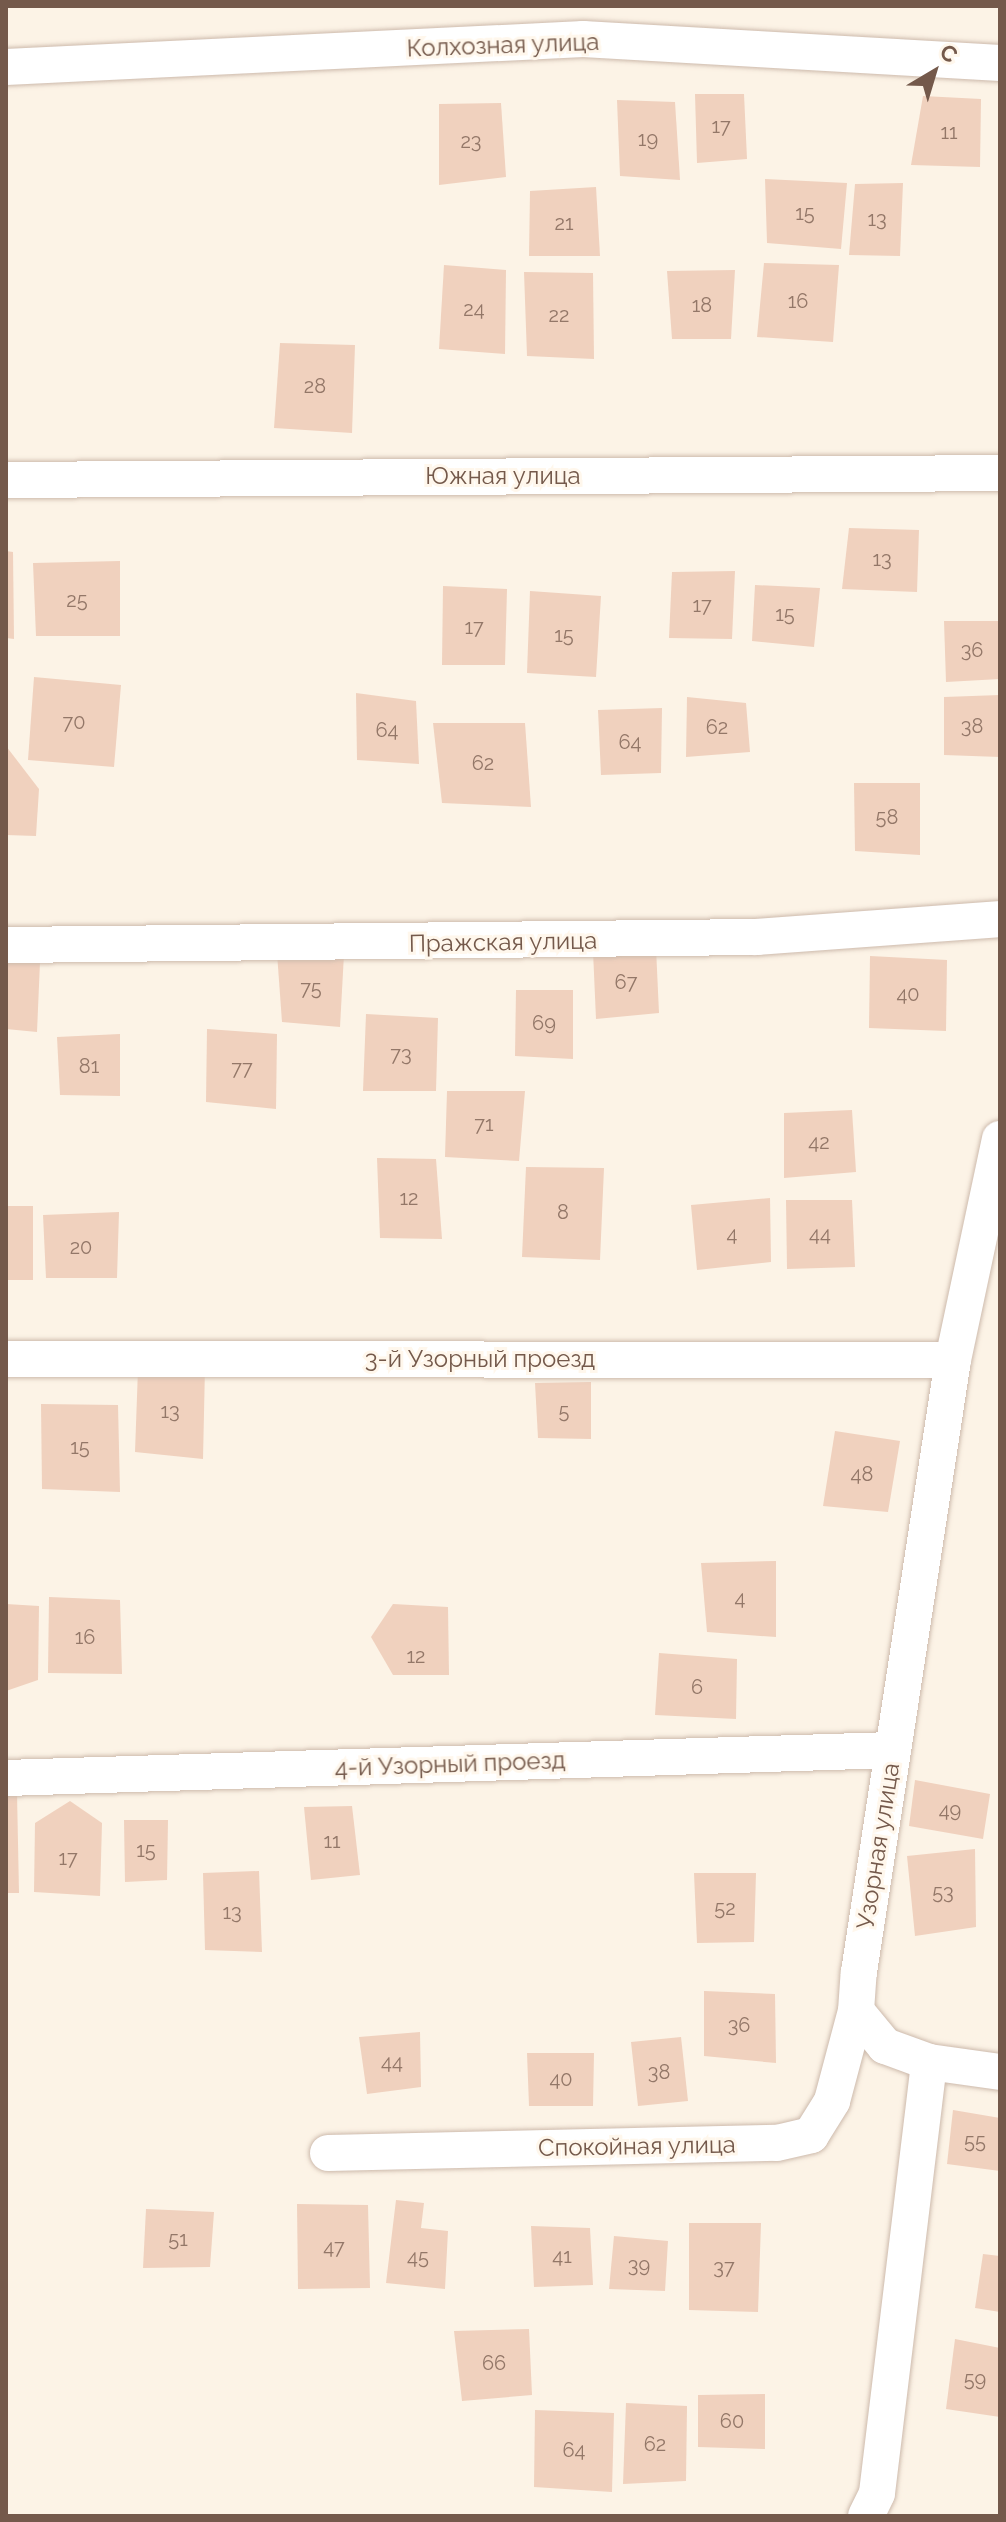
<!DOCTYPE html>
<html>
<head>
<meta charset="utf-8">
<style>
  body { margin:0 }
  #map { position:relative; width:1006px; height:2522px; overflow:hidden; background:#fcf3e6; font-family:Raleway,sans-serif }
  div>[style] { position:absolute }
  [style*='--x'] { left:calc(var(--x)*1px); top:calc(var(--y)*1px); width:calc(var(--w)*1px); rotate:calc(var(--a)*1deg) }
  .building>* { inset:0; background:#f0d1be }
  .roads { filter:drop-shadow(0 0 2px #cdbaac) drop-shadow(0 0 2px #cdbaac) }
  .street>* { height:36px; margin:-18px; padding:0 18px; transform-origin:18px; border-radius:18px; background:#fff }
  span { translate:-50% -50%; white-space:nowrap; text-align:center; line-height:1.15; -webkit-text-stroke:6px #fff7ec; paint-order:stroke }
  .number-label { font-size:20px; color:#937768 }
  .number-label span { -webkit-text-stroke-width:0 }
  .street-label { font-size:24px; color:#74594b }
  .frame { position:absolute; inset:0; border:8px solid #74594b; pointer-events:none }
  .north { position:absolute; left:894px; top:32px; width:80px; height:80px; -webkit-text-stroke:6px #fff7ec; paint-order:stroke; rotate:38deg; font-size:22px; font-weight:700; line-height:32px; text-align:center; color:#74594b }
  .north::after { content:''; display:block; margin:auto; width:28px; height:36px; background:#74594b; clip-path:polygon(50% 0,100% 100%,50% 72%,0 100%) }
</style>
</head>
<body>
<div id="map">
  <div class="building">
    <div style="clip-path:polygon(695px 94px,744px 94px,747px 159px,697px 163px)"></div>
    <div style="clip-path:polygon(923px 96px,981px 99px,980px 167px,911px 165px)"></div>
    <div style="clip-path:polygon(617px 100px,675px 102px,680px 180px,620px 176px)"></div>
    <div style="clip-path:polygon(501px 103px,506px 177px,439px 185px,439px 104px)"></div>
    <div style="clip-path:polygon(765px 179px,847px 183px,841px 249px,767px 243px)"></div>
    <div style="clip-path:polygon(903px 183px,900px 256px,849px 255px,855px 184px)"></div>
    <div style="clip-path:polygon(596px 187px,600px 256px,529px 256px,530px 191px)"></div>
    <div style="clip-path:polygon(764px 263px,839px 265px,833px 342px,757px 337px)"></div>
    <div style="clip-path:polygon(444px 265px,506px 270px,505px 354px,439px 349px)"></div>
    <div style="clip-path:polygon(735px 270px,731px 339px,672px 339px,667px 271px)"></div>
    <div style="clip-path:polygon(524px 272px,593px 273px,594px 359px,527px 356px)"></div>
    <div style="clip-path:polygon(280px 343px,355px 345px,352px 433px,274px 428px)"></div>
    <div style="clip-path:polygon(849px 528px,919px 530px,917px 592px,842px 589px)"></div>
    <div style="clip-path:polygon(6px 551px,13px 552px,14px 639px,6px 638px)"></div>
    <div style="clip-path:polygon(120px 561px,120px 636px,36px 636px,33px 563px)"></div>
    <div style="clip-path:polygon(735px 571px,732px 639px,669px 638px,672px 572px)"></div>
    <div style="clip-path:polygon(755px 585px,820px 588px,814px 647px,752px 641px)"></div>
    <div style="clip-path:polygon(443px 586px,507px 589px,505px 665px,442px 665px)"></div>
    <div style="clip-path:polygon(530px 591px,601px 596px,596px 677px,527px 673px)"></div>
    <div style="clip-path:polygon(944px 621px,1000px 621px,1000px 679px,946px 682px)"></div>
    <div style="clip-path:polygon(34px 677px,121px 685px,114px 767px,28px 760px)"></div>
    <div style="clip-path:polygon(356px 693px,416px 701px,419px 764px,357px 760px)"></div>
    <div style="clip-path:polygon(1000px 695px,1000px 757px,944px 755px,944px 697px)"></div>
    <div style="clip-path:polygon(687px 697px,746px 703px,750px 752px,686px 757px)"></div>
    <div style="clip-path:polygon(662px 708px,661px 773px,601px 775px,598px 710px)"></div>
    <div style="clip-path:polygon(433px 723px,525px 723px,531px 807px,442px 803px)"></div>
    <div style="clip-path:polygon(6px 746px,39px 789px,36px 836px,6px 835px)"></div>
    <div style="clip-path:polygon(854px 783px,920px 783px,920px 855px,855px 851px)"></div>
    <div style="clip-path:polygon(656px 948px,659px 1013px,596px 1019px,593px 951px)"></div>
    <div style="clip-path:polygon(277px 953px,344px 954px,340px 1027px,282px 1022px)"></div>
    <div style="clip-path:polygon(870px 956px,947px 960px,946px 1031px,869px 1028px)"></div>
    <div style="clip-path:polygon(6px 962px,40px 962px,37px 1032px,6px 1029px)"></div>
    <div style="clip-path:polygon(516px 990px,573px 990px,573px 1059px,515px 1056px)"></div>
    <div style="clip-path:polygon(366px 1014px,438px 1018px,436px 1091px,363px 1091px)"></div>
    <div style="clip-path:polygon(207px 1029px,277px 1034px,276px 1109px,206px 1102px)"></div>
    <div style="clip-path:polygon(120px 1034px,120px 1096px,60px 1095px,57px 1037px)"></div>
    <div style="clip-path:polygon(447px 1091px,525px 1091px,519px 1161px,445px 1157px)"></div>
    <div style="clip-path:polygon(852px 1110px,856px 1172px,784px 1178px,784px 1113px)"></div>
    <div style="clip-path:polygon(377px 1158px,436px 1159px,442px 1239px,380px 1238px)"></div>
    <div style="clip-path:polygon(526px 1167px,604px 1168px,600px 1260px,522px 1257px)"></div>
    <div style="clip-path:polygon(770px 1198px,771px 1262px,697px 1270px,691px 1205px)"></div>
    <div style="clip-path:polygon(786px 1200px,852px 1200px,855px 1267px,787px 1269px)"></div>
    <div style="clip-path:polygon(6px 1206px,33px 1206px,33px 1280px,6px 1280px)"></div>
    <div style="clip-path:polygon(119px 1212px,117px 1278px,46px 1278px,43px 1215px)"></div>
    <div style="clip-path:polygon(205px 1367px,203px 1459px,135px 1452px,138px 1369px)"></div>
    <div style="clip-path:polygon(591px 1382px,591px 1439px,538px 1438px,535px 1383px)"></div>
    <div style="clip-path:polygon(41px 1404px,118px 1405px,120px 1492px,42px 1489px)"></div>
    <div style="clip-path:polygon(835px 1431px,900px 1441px,888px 1512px,823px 1506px)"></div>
    <div style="clip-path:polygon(776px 1561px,776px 1637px,707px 1632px,701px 1563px)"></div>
    <div style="clip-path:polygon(49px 1597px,120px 1600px,122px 1674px,48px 1673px)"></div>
    <div style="clip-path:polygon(6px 1604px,39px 1606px,38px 1680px,6px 1691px)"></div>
    <div style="clip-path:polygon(393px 1604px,448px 1607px,449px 1675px,393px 1675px,371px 1637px)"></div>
    <div style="clip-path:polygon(659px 1653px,737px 1659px,736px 1719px,655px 1715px)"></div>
    <div style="clip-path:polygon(915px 1780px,990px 1794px,983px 1839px,909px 1826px)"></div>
    <div style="clip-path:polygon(6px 1792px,17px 1793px,19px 1893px,6px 1893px)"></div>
    <div style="clip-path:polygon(70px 1801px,102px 1823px,100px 1896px,34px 1892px,35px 1823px)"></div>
    <div style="clip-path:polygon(352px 1806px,360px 1875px,311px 1880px,304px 1807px)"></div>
    <div style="clip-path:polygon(124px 1820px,168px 1820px,167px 1880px,125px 1882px)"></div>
    <div style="clip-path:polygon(975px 1849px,976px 1927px,915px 1936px,907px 1856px)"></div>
    <div style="clip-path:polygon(259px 1871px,262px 1952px,205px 1950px,203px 1873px)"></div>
    <div style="clip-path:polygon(694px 1873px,756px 1873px,754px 1942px,697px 1943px)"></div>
    <div style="clip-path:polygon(704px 1991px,775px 1994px,776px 2063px,704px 2056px)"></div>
    <div style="clip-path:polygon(420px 2032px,421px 2087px,367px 2094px,359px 2037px)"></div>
    <div style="clip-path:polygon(681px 2037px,688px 2101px,638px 2106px,631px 2042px)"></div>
    <div style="clip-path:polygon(527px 2053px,594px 2053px,593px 2106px,529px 2106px)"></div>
    <div style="clip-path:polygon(953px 2110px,1000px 2118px,1000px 2171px,947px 2164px)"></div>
    <div style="clip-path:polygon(396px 2200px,424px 2203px,421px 2228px,448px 2231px,445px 2289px,386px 2283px)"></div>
    <div style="clip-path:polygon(297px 2204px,368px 2205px,370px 2288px,298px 2289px)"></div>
    <div style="clip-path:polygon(146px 2209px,214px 2212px,210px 2267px,143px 2268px)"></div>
    <div style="clip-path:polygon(689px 2223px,761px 2223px,758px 2312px,689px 2310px)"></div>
    <div style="clip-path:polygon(531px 2226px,590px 2228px,593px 2285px,534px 2287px)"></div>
    <div style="clip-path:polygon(614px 2236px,668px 2241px,665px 2291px,609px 2289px)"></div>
    <div style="clip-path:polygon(983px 2254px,1000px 2256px,1000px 2312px,975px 2308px)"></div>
    <div style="clip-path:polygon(529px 2329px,532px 2395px,462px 2401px,454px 2331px)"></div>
    <div style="clip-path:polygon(955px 2339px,1000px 2348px,1000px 2417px,946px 2409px)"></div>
    <div style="clip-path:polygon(765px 2394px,765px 2449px,698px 2447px,698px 2395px)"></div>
    <div style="clip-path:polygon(626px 2403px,687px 2406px,686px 2481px,623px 2484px)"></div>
    <div style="clip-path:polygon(535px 2410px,614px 2413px,612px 2492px,534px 2487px)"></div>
  </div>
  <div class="roads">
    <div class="street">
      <div style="--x:6;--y:67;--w:578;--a:-2.78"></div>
      <div style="--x:583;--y:39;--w:418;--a:3.3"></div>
      <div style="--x:6;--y:480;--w:994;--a:-0.4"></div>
      <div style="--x:6;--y:945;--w:751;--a:-0.61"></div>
      <div style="--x:757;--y:937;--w:244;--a:-4.2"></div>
      <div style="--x:6;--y:1359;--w:947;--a:0.06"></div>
      <div style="--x:6;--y:1778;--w:887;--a:-1.81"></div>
      <div style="--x:929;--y:2062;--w:72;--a:8"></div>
      <div style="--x:328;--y:2153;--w:449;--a:-1.3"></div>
      <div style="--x:777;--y:2143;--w:35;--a:-13"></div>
      <div style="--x:811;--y:2135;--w:40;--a:-58"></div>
      <div style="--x:832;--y:2101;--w:93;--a:-75.1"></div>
      <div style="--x:866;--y:2516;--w:25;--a:-64"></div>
      <div style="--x:877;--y:2493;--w:434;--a:-83.1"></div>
      <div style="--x:929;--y:2062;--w:47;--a:-160"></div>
      <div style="--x:885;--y:2046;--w:45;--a:-129.6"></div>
      <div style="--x:856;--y:2011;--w:39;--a:-86"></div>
      <div style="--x:859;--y:1972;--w:619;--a:-81.27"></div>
      <div style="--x:953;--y:1360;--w:226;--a:-78"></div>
    </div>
  </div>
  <div class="number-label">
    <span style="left:721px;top:126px">17</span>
    <span style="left:949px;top:132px">11</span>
    <span style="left:648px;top:139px">19</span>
    <span style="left:471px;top:141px">23</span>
    <span style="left:805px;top:213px">15</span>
    <span style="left:877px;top:219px">13</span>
    <span style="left:564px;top:223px">21</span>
    <span style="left:798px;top:301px">16</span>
    <span style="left:702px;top:305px">18</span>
    <span style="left:474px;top:309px">24</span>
    <span style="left:559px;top:315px">22</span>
    <span style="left:315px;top:386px">28</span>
    <span style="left:882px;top:559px">13</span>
    <span style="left:77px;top:600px">25</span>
    <span style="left:702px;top:605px">17</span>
    <span style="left:785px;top:614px">15</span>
    <span style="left:474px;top:627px">17</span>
    <span style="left:564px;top:635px">15</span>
    <span style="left:972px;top:650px">36</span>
    <span style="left:74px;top:722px">70</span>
    <span style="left:972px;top:726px">38</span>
    <span style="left:717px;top:727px">62</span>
    <span style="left:387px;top:730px">64</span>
    <span style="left:630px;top:742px">64</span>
    <span style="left:483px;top:763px">62</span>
    <span style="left:887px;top:817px">58</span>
    <span style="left:626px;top:982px">67</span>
    <span style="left:311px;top:988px">75</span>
    <span style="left:908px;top:994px">40</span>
    <span style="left:544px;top:1023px">69</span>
    <span style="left:401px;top:1054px">73</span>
    <span style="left:89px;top:1066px">81</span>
    <span style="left:242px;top:1068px">77</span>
    <span style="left:484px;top:1124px">71</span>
    <span style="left:819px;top:1142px">42</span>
    <span style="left:409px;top:1198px">12</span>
    <span style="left:563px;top:1212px">8</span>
    <span style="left:732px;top:1234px">4</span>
    <span style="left:820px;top:1234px">44</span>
    <span style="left:81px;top:1247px">20</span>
    <span style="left:170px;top:1411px">13</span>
    <span style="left:564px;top:1411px">5</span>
    <span style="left:80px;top:1447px">15</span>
    <span style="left:862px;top:1474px">48</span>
    <span style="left:740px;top:1598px">4</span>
    <span style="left:85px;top:1637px">16</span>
    <span style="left:416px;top:1656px">12</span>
    <span style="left:697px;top:1687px">6</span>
    <span style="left:950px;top:1810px">49</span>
    <span style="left:332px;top:1841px">11</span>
    <span style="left:146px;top:1850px">15</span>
    <span style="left:68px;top:1858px">17</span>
    <span style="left:943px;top:1892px">53</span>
    <span style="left:725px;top:1908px">52</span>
    <span style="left:232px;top:1912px">13</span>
    <span style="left:739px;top:2025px">36</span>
    <span style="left:392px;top:2062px">44</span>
    <span style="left:659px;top:2072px">38</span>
    <span style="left:561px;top:2079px">40</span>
    <span style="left:975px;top:2141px">55</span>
    <span style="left:178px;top:2239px">51</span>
    <span style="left:334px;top:2247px">47</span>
    <span style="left:562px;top:2256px">41</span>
    <span style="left:418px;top:2257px">45</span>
    <span style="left:639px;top:2265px">39</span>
    <span style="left:724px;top:2267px">37</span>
    <span style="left:494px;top:2363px">66</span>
    <span style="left:975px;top:2379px">59</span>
    <span style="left:732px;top:2421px">60</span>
    <span style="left:655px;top:2444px">62</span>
    <span style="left:574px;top:2450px">64</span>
  </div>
  <div class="street-label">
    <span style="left:503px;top:45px;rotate:-2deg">Колхозная улица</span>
    <span style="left:503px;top:476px">Южная улица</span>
    <span style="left:503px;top:942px;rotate:-1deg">Пражская улица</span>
    <span style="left:480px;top:1359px">3-й Узорный проезд</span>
    <span style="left:450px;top:1764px;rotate:-2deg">4-й Узорный проезд</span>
    <span style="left:878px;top:1846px;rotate:-81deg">Узорная улица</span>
    <span style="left:637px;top:2146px;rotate:-1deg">Спокойная улица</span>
  </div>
  <div class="frame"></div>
  <div class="north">С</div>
</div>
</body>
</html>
